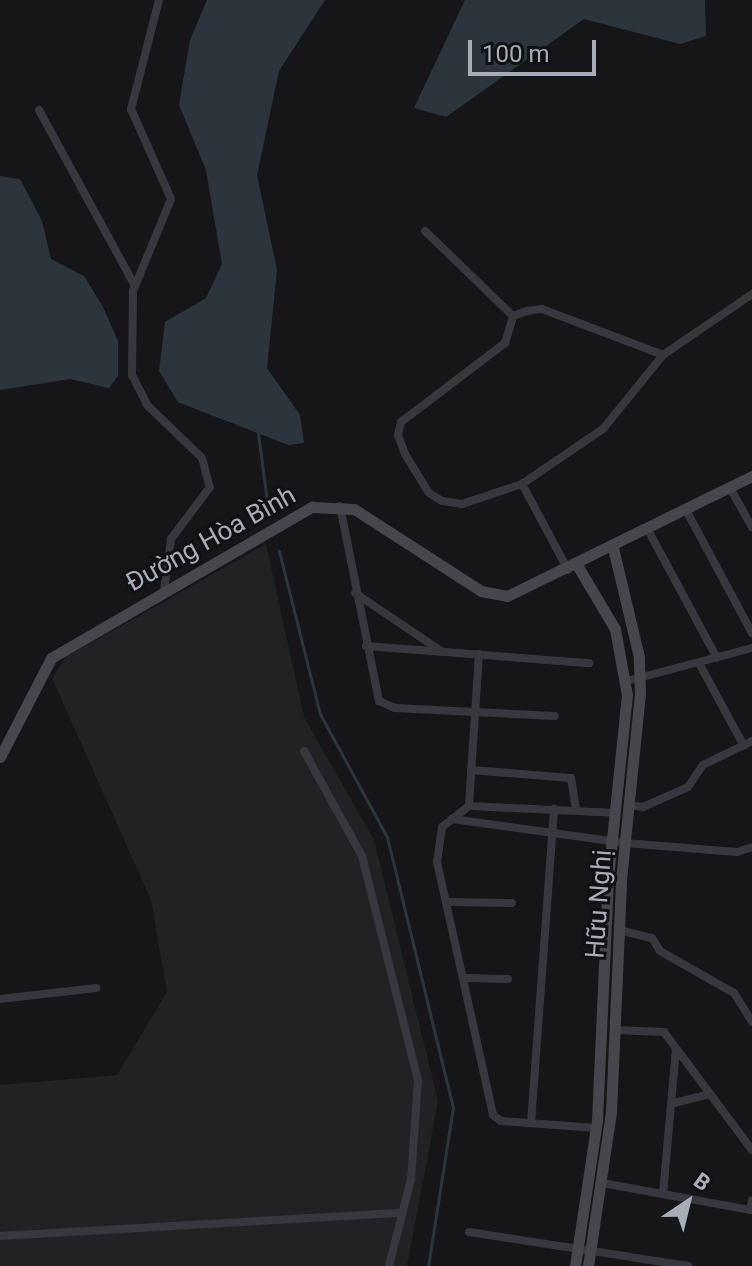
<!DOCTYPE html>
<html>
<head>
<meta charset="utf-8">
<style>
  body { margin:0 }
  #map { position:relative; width:752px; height:1266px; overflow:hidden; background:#161618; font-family:Roboto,sans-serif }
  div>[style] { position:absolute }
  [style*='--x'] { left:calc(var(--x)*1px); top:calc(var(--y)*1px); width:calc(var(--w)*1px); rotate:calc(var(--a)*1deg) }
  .built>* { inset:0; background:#222225 }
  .water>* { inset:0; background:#2c353c }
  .stream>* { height:3px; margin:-1.5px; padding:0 1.5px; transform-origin:1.5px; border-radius:1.5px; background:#2c353c }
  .street>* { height:8px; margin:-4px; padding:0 4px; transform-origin:4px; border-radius:4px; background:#37383d }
  .secondary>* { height:11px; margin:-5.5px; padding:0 5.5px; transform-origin:5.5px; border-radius:5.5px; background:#45474d }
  span { translate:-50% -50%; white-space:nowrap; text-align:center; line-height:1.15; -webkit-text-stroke:6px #111113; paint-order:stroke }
  .street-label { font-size:26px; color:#a8adb8 }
  .north { position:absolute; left:648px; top:1162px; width:80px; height:80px; -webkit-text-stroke:6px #111113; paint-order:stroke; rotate:35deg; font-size:22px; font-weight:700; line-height:32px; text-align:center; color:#a8adb8 }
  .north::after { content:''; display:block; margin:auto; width:28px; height:36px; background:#a8adb8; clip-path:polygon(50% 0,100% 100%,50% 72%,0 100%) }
  .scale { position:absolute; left:468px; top:40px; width:128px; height:36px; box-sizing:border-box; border:4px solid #a8adb8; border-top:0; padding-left:10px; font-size:24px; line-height:28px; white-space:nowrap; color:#a8adb8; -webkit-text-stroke:6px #111113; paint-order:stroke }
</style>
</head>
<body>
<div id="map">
  <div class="built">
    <div style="clip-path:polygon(266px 544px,304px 717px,374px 840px,438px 1101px,407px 1266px,0 1266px,0 1085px,117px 1075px,167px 992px,151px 900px,52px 678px,66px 657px)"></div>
  </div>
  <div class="water">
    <div style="clip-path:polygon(207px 0,325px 0,279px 71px,257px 175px,277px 270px,267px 368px,300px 415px,304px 443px,288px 445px,178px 402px,159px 371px,165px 322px,206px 298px,222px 264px,206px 170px,179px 105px,190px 40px)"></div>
    <div style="clip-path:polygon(465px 0,705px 0,706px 36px,680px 44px,584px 19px,446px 117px,414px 108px)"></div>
    <div style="clip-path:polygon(0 176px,20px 179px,42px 221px,51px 259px,84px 276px,103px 307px,118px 341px,118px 376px,109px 388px,70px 379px,0 390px)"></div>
  </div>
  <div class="stream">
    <div style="--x:258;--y:433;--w:85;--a:82.5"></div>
    <div style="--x:279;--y:551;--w:168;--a:75.9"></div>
    <div style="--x:320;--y:714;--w:140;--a:61.4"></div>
    <div style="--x:387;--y:837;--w:278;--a:76.3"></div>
    <div style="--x:453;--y:1107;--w:161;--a:98.9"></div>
  </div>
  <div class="street">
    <div style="--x:159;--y:0;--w:113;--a:104.4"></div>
    <div style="--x:131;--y:109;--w:98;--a:66"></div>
    <div style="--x:171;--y:199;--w:100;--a:112.4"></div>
    <div style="--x:133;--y:291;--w:84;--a:90.7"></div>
    <div style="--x:132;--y:375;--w:34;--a:63"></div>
    <div style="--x:147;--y:405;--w:76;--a:43.9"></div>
    <div style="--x:202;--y:458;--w:30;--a:75"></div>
    <div style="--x:210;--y:487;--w:65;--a:126.9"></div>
    <div style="--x:171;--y:539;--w:51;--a:97.8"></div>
    <div style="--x:39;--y:110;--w:200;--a:61.4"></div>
    <div style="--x:425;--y:231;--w:122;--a:44"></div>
    <div style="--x:522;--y:484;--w:63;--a:161.6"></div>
    <div style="--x:462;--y:504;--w:20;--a:-171"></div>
    <div style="--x:442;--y:501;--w:15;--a:-148"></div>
    <div style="--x:429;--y:493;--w:46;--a:-121.6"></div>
    <div style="--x:405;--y:454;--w:20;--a:-110"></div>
    <div style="--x:398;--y:435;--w:13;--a:-77"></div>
    <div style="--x:401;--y:422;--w:131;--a:-37.2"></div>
    <div style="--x:505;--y:343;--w:28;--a:-73"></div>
    <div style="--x:513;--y:316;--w:15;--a:-20"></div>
    <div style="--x:527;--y:311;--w:15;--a:-8"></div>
    <div style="--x:542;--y:309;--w:129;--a:20.8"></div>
    <div style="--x:730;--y:488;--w:45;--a:60.6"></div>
    <div style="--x:340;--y:506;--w:199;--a:78.7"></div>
    <div style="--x:379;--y:701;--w:17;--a:24"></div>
    <div style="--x:395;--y:708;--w:160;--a:2.9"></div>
    <div style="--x:686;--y:510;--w:140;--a:61.8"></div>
    <div style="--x:648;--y:530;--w:145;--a:61.7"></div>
    <div style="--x:568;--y:570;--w:98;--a:-118.1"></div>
    <div style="--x:522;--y:484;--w:98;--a:-34.2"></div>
    <div style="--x:603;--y:429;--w:95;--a:-51"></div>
    <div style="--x:663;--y:355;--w:108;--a:-34.4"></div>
    <div style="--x:355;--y:593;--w:104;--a:34"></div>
    <div style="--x:366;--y:646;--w:224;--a:4.4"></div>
    <div style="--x:479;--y:654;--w:152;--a:93.8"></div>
    <div style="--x:469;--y:806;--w:34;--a:142"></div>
    <div style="--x:442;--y:827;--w:35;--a:98"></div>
    <div style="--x:437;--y:862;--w:259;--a:77.5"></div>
    <div style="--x:493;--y:1115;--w:10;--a:37"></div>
    <div style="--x:501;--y:1121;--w:95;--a:4.2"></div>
    <div style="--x:700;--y:665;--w:92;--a:61.5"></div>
    <div style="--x:627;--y:681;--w:129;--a:-14.8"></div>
    <div style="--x:304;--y:751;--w:120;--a:61.1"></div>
    <div style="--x:362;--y:856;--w:231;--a:76"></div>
    <div style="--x:418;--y:1080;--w:99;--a:94"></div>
    <div style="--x:411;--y:1179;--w:90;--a:104.2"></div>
    <div style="--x:471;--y:770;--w:100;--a:4.6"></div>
    <div style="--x:571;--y:778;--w:32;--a:81"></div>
    <div style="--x:629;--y:805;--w:14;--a:8"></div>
    <div style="--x:643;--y:807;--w:49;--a:-24"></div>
    <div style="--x:688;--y:787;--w:27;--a:-56"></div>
    <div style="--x:703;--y:765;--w:55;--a:-26.1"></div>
    <div style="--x:469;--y:806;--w:146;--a:2.7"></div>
    <div style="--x:452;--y:819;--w:175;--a:7.9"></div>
    <div style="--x:625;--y:843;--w:112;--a:4.6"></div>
    <div style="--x:737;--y:852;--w:16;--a:-18"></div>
    <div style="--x:448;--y:902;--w:64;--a:0.9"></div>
    <div style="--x:619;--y:930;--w:34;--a:14"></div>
    <div style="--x:652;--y:938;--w:15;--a:58"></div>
    <div style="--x:660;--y:951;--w:85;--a:29.6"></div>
    <div style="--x:734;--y:993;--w:34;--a:58"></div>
    <div style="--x:464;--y:978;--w:44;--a:1.3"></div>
    <div style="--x:0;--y:999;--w:97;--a:-6.5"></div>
    <div style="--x:615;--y:1030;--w:49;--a:2.3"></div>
    <div style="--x:664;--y:1032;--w:147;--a:53.3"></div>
    <div style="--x:674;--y:1103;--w:37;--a:-14"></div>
    <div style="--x:531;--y:1123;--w:315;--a:-85.8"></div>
    <div style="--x:602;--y:1183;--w:150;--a:10.3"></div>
    <div style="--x:750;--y:1210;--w:10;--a:-79"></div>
    <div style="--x:663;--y:1194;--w:146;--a:-84.9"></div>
    <div style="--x:469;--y:1232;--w:222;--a:8.8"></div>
    <div style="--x:0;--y:1236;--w:403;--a:-3.3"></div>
  </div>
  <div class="secondary">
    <div style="--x:0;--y:757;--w:111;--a:-62.7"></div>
    <div style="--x:51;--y:658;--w:302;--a:-30.1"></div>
    <div style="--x:312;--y:507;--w:42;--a:2.7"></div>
    <div style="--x:354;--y:509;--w:151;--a:32.8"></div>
    <div style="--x:481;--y:591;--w:26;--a:11"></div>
    <div style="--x:507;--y:596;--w:273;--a:-26.1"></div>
    <div style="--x:575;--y:1266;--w:148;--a:-81.4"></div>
    <div style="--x:597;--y:1120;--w:242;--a:-87.4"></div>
    <div style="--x:608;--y:878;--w:184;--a:-84.1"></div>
    <div style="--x:627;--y:695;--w:67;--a:-100.3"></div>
    <div style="--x:615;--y:629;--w:74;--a:-120.7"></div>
    <div style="--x:588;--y:1266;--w:156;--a:-81.5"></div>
    <div style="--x:611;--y:1112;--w:232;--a:-87.5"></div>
    <div style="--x:621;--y:880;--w:188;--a:-84.2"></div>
    <div style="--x:640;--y:693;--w:36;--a:-92"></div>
    <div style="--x:639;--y:657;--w:112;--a:-103.4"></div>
  </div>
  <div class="street-label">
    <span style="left:211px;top:539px;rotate:-29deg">Đường Hòa Bình</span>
    <span style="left:599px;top:904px;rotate:-86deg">Hữu Nghị</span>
  </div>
  <div class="north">B</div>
  <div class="scale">100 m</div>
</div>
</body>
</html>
